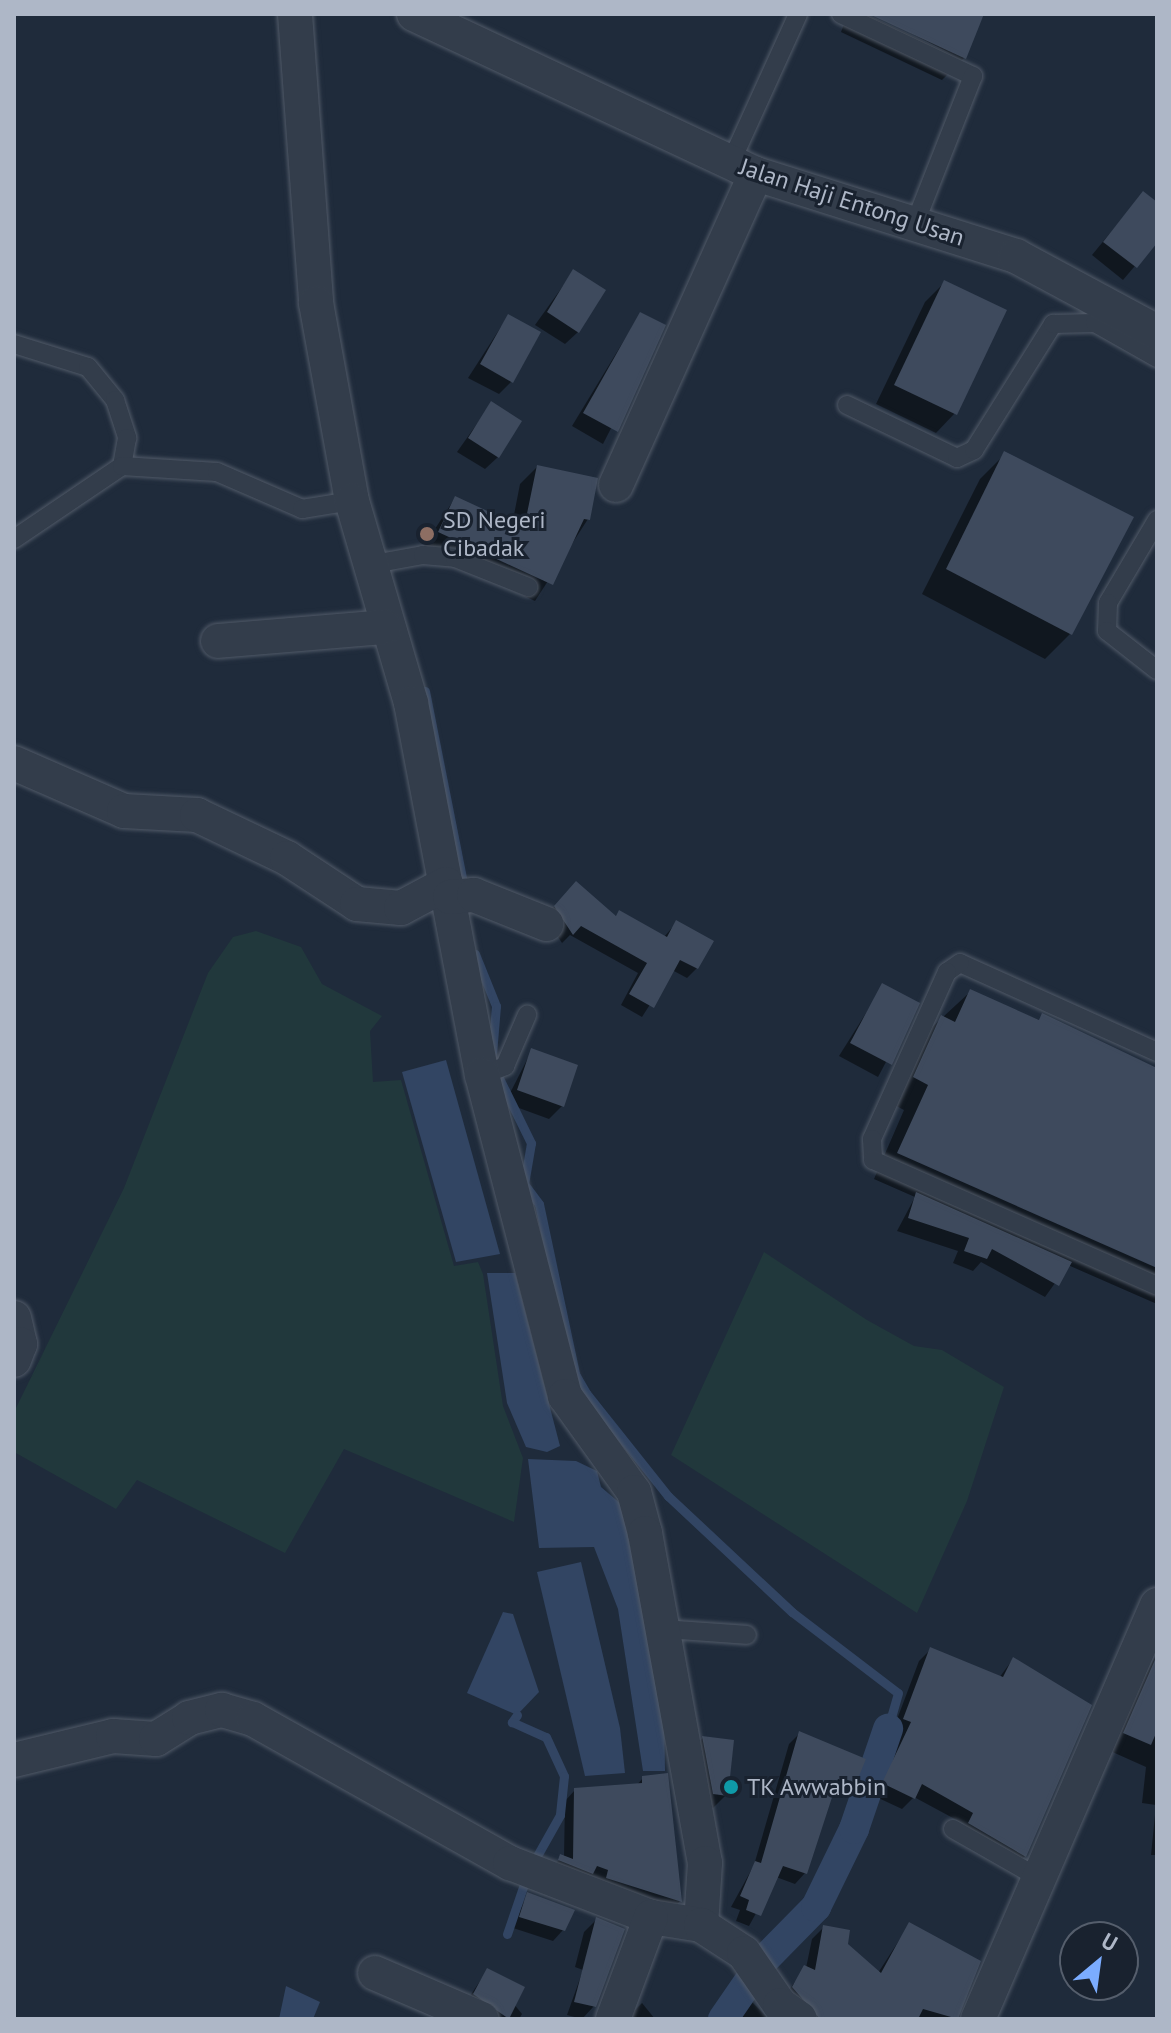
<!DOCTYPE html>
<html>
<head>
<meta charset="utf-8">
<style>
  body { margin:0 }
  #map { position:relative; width:1171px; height:2033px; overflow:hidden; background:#1f2b3b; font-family:"PT Sans",sans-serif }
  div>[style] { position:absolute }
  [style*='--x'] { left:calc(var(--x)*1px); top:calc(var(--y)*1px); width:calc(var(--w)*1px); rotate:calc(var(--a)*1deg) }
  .green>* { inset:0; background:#21383c }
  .water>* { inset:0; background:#324563 }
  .shadow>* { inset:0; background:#0007 }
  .stream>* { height:9px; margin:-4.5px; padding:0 4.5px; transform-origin:4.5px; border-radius:4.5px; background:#324563 }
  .canal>* { height:30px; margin:-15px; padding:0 15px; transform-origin:15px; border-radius:15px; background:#324563 }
  .building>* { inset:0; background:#3e4a5d }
  .roads { filter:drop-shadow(0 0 2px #515a68) drop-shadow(0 0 2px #515a68) }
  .lane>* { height:18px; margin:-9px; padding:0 9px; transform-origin:9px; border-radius:9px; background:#333d4b }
  .street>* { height:34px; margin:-17px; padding:0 17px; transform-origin:17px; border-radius:17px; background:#333d4b }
  .dots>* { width:22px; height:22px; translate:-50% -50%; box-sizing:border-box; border:4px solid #19222f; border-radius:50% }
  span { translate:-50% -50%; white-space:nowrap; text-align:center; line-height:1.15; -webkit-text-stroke:6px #19222f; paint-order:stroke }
  .street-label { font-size:24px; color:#aeb7c7 }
  .poi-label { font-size:24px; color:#aeb7c7 }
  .left { translate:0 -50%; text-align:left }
  .frame { position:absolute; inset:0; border:16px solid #aeb7c7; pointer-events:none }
  .north { position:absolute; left:1059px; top:1921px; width:80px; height:80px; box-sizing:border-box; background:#19222f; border:2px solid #555e6c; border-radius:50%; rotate:29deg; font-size:22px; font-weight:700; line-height:32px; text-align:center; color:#aeb7c7 }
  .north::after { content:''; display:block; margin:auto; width:28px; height:36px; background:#7bacff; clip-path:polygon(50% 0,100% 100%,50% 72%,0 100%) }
</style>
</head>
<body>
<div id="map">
  <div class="green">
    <div style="clip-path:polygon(256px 931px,301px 947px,322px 984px,382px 1016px,370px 1031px,373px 1082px,401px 1080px,454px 1266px,478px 1262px,483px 1274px,503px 1406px,523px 1458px,514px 1522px,344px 1449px,285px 1553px,137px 1480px,116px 1509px,14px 1452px,14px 1412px,124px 1188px,208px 973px,233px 937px)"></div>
    <div style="clip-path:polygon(764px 1252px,867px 1320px,914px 1346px,942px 1350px,1004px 1387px,967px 1501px,917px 1613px,671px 1455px)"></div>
  </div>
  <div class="water">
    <div style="clip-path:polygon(446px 1060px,500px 1254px,456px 1262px,402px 1072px)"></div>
    <div style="clip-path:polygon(487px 1273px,515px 1273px,560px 1446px,547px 1452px,526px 1447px,507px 1403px)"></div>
    <div style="clip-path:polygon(528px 1459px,576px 1461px,597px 1471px,601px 1487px,621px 1504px,664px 1706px,665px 1771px,643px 1771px,618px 1609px,594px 1547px,539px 1548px)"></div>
    <div style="clip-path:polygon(581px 1562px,620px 1728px,625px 1773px,585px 1776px,537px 1572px)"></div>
    <div style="clip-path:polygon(503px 1612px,513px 1614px,539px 1692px,517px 1715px,467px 1693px)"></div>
    <div style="clip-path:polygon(286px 1986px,320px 2002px,313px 2019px,279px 2019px)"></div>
  </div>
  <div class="shadow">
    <div style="clip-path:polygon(848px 14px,865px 14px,957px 57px,874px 14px,984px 14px,964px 58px,942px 80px,841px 32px)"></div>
    <div style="clip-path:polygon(1143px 193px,1157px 204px,1157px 240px,1123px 280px,1092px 255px)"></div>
    <div style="clip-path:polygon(573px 272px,578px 332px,565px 344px,535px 325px)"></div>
    <div style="clip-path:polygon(944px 283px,955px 413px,936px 433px,876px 404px,925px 302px)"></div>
    <div style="clip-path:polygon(640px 314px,663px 326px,603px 444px,572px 426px)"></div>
    <div style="clip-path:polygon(508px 316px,511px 382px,499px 394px,468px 378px)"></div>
    <div style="clip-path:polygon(491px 404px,498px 457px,485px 469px,457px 452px)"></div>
    <div style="clip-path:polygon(1005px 454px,1070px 634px,1045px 659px,922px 594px,980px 479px)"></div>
    <div style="clip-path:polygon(537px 467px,588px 519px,535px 601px,422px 549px,455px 498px,512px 525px,520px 484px)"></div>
    <div style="clip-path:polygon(566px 894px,664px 937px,677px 922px,697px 968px,687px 978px,672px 970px,642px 1017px,621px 1005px,638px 973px,570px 935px,562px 943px,545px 917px)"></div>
    <div style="clip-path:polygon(883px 986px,917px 1004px,878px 1077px,839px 1056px)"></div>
    <div style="clip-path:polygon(970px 992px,1157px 1068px,1157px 1304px,1068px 1265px,1045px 1297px,981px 1262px,973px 1271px,953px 1263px,958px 1251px,897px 1231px,915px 1197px,874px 1179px,904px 1110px,889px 1102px,916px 1042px)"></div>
    <div style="clip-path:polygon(532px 1050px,562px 1106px,549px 1119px,505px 1103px)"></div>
    <div style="clip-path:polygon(931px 1649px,999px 1678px,1013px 1659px,1025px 1856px,1013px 1867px,958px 1835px,964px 1824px,914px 1797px,902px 1809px,872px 1795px,901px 1734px,893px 1730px,919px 1661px)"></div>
    <div style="clip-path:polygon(1157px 1653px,1157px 1855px,1151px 1855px,1156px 1805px,1142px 1803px,1146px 1767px,1108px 1750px)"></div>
    <div style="clip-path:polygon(800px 1733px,853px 1785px,843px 1795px,832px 1791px,805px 1873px,795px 1884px,776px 1877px,749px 1926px,736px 1921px,740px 1910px,731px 1907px,754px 1865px,789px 1744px)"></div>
    <div style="clip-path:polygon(703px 1738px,726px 1795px,713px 1808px,701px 1806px,690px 1750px)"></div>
    <div style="clip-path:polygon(643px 1778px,680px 1901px,671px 1911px,551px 1866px,564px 1857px,565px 1801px,575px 1790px,636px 1786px)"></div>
    <div style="clip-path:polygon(528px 1895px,563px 1930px,553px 1941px,510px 1927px)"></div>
    <div style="clip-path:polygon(596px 1920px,594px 2006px,582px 2019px,567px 2015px,583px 1970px,575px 1967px,584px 1932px)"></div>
    <div style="clip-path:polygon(909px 1925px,979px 1962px,953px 2019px,802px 2019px,781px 2000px,806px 1968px,812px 1939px,824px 1927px,878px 1973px)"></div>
    <div style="clip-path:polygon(487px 1971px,522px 2014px,519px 2019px,487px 2019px,463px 2006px)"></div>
    <div style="clip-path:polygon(752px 2002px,769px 2019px,736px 2019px)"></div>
    <div style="clip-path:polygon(642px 2003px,655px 2019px,628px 2019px,630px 2015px)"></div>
  </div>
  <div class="stream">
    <div style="--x:425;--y:691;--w:201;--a:78.8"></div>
    <div style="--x:475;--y:954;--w:56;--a:68"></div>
    <div style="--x:496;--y:1006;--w:48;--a:94.8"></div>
    <div style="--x:498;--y:1076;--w:75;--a:63.8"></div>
    <div style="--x:531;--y:1143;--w:42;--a:99.7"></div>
    <div style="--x:524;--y:1184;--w:25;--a:53"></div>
    <div style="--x:539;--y:1204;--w:174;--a:78"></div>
    <div style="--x:575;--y:1374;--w:22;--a:60"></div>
    <div style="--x:586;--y:1393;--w:132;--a:51.5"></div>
    <div style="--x:668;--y:1496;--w:170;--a:43.1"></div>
    <div style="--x:792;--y:1612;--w:133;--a:37.4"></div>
    <div style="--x:898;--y:1693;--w:37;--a:106"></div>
    <div style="--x:517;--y:1715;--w:9;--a:126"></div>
    <div style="--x:512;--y:1722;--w:37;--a:24"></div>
    <div style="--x:546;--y:1737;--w:43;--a:65.2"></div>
    <div style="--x:564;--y:1776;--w:39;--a:96"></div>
    <div style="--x:560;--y:1815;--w:55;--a:119.4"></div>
    <div style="--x:507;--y:1934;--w:53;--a:-71.2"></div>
  </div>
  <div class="canal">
    <div style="--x:723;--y:2019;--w:70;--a:-55.4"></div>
    <div style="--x:763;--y:1961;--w:76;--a:-45.5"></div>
    <div style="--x:816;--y:1907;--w:87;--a:-64"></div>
    <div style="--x:854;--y:1829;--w:106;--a:-71.2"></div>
  </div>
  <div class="building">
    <div style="clip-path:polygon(869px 14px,984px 14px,966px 59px)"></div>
    <div style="clip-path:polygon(1143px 191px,1157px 202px,1157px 243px,1137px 268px,1103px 242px)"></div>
    <div style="clip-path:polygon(573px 269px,606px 290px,579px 333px,547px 312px)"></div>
    <div style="clip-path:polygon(944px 280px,1007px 310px,957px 415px,894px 385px)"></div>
    <div style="clip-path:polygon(640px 312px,666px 325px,618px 432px,583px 413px)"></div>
    <div style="clip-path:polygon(508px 314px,541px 332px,513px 383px,480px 364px)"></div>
    <div style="clip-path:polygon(491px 401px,522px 421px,499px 458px,468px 438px)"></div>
    <div style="clip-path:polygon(1004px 451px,1134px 517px,1072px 635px,946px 569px)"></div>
    <div style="clip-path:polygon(537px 465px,598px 478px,590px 520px,584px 519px,553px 585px,438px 532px,455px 496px,524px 528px)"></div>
    <div style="clip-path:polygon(576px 881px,616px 916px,619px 910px,667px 937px,676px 920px,714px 941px,698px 969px,680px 960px,654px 1008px,629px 994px,647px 963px,581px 926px,573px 935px,554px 906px)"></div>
    <div style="clip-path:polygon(882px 983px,920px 1003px,892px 1065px,850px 1043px)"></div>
    <div style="clip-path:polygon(970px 989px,1039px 1020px,1042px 1013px,1157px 1068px,1157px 1268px,897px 1153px,928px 1085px,913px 1077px,941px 1015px,955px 1022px)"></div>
    <div style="clip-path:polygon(531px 1048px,578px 1065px,564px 1107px,517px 1090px)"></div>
    <div style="clip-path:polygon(916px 1192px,1072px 1262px,1059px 1286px,992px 1249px,987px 1259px,964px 1251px,969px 1238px,908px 1218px)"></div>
    <div style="clip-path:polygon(930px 1647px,1003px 1677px,1013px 1657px,1092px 1705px,1026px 1857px,968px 1823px,973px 1813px,922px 1784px,915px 1799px,882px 1783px,911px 1722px,903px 1719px)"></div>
    <div style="clip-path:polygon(1157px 1655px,1157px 1731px,1151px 1745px,1123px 1733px)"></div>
    <div style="clip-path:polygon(799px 1731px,866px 1759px,855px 1786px,838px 1779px,807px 1874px,783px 1866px,761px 1916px,746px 1910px,749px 1900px,740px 1896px,755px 1861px,761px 1863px)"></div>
    <div style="clip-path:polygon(702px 1736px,734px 1740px,728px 1796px,713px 1794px)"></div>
    <div style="clip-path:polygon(668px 1773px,682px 1902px,606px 1878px,608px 1870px,597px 1866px,593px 1874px,558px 1860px,560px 1854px,573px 1859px,574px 1788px,642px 1783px,642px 1776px)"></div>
    <div style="clip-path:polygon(527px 1892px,575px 1910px,565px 1931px,519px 1917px)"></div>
    <div style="clip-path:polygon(596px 1917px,625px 1929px,596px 2007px,574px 2002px)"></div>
    <div style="clip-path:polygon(909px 1922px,981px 1961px,958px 2019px,923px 2009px,918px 2019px,820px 2019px,792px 1987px,804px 1965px,815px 1970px,823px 1925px,850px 1930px,848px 1944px,881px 1973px)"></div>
    <div style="clip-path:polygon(487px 1968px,525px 1987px,509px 2019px,473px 1994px)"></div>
  </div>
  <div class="roads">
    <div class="lane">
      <div style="--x:841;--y:14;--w:146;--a:25.2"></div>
      <div style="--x:973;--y:76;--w:158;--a:111.5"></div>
      <div style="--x:731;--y:162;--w:162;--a:-65.6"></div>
      <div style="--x:14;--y:344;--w:77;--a:17.3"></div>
      <div style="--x:88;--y:367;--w:43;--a:50.7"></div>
      <div style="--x:115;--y:400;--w:40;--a:72"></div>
      <div style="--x:127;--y:438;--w:28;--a:100"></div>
      <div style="--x:122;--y:466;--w:130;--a:145.9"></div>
      <div style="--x:847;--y:405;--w:122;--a:25.7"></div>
      <div style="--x:957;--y:458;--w:19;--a:-25"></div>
      <div style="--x:974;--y:450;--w:149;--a:-57.9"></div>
      <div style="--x:1053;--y:324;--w:42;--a:-1.4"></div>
      <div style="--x:1095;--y:323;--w:71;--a:29.4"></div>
      <div style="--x:122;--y:466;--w:95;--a:3.6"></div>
      <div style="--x:217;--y:472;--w:93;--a:23.5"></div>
      <div style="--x:302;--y:509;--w:51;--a:-9.1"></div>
      <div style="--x:1157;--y:520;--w:96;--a:120.6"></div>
      <div style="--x:1108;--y:603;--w:28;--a:92"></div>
      <div style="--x:1107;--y:631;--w:63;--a:38"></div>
      <div style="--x:368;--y:565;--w:56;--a:-10.3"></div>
      <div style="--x:423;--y:555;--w:32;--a:5"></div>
      <div style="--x:455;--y:558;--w:79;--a:21.7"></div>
      <div style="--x:1157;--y:1052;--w:216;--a:-155.7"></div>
      <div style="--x:960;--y:963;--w:16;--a:145"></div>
      <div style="--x:947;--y:972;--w:183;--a:114.2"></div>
      <div style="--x:872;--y:1139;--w:21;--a:87"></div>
      <div style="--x:873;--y:1160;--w:311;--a:23.9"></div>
      <div style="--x:482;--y:1075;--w:25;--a:-21"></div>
      <div style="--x:505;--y:1066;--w:56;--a:-66.7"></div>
      <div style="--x:664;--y:1629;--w:83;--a:4.1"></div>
      <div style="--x:953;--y:1829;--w:99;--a:29.7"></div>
    </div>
    <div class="street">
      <div style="--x:295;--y:14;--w:290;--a:85.8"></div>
      <div style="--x:316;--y:303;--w:201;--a:79.7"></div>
      <div style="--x:352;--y:501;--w:210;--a:73.7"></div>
      <div style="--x:411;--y:703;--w:379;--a:79.2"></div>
      <div style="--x:482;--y:1075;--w:332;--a:75.5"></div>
      <div style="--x:565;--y:1396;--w:118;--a:54.3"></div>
      <div style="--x:634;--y:1492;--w:42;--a:75"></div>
      <div style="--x:645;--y:1533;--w:335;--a:79.7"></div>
      <div style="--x:705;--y:1863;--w:62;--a:93.7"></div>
      <div style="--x:414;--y:14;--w:378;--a:25.1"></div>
      <div style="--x:756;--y:174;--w:273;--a:17.5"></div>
      <div style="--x:1016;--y:256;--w:160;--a:28.3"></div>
      <div style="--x:616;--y:485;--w:341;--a:-65.8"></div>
      <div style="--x:218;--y:641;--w:167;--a:-4.8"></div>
      <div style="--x:14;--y:763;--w:120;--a:23.6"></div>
      <div style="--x:124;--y:811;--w:73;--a:3.1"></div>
      <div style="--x:197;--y:815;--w:100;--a:25.5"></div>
      <div style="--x:287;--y:858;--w:84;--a:33.3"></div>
      <div style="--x:357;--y:904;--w:44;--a:5.2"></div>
      <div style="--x:401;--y:908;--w:51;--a:-28.1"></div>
      <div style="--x:450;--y:897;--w:24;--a:-5"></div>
      <div style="--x:474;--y:895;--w:78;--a:21.9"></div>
      <div style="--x:14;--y:1318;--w:27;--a:77"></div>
      <div style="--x:20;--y:1344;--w:17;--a:111"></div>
      <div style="--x:14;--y:1760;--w:102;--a:-13.6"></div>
      <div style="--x:113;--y:1736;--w:43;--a:4"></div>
      <div style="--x:156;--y:1739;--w:39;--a:-32"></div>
      <div style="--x:189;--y:1718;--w:34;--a:-14"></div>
      <div style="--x:222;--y:1710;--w:32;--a:16"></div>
      <div style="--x:253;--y:1719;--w:295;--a:29.3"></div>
      <div style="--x:510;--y:1863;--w:151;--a:21"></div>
      <div style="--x:651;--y:1917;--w:51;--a:9.1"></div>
      <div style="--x:701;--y:1925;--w:51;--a:33.1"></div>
      <div style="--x:744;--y:1953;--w:63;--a:55.3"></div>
      <div style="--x:780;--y:2005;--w:24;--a:35"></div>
      <div style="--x:375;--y:1973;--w:116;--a:23.3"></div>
      <div style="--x:613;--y:2019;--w:109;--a:-69.6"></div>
      <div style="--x:978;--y:2019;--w:451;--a:-66.6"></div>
    </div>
  </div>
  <div class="dots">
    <div style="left:427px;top:534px;background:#8d6e63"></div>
    <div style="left:731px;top:1787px;background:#0f9aa8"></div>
  </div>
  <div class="street-label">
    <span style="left:852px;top:202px;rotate:18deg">Jalan Haji Entong Usan</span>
  </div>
  <div class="poi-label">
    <span class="left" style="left:443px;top:534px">SD Negeri<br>Cibadak</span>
    <span class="left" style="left:747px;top:1787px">TK Awwabbin</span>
  </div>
  <div class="frame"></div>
  <div class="north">U</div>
</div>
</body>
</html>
